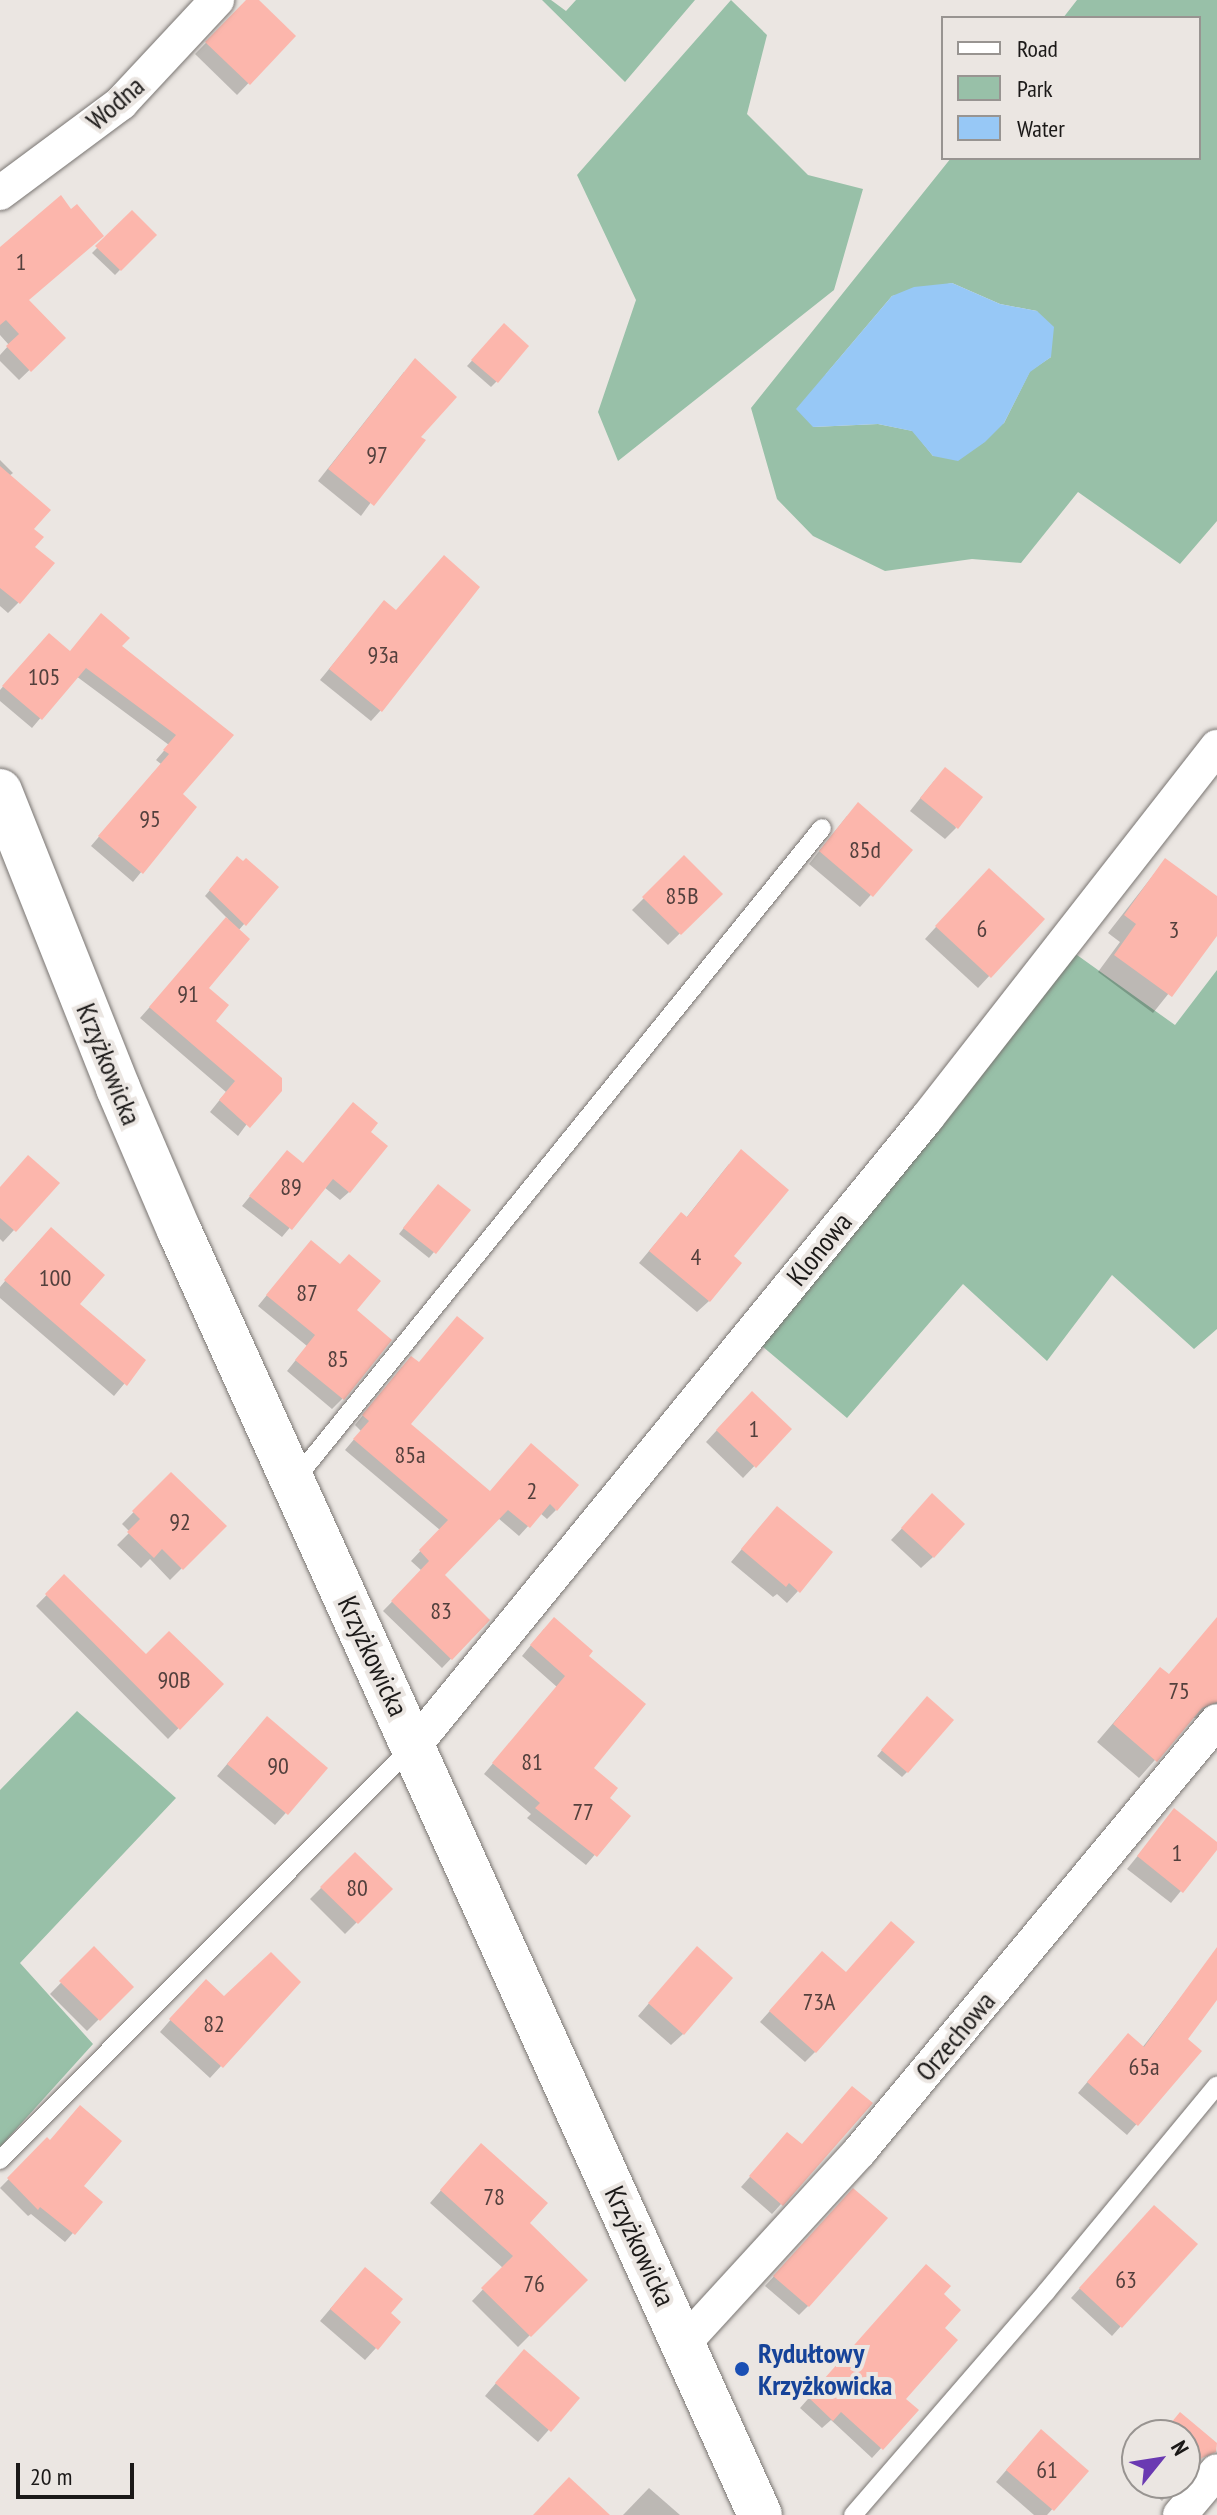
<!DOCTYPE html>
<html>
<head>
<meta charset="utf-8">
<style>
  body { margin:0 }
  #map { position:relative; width:1217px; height:2515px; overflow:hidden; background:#ebe6e2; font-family:"PT Sans Narrow",sans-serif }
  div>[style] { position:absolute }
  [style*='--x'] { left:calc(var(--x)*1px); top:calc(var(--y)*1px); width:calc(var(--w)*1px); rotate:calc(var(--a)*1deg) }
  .green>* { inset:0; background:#98c0a8 }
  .water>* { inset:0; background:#97c8f6 }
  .shadow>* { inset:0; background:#0003 }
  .building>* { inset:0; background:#fcb6ac }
  .roads { filter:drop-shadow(0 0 2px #797572) drop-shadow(0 0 2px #797572) }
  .service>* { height:18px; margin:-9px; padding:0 9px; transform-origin:9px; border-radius:9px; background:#fff }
  .minor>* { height:34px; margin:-17px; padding:0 17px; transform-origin:17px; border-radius:17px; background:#fff }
  .tertiary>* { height:44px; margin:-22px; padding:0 22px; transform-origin:22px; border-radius:22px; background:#fff }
  .dots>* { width:22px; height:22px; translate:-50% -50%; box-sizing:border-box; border:4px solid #ebe6e2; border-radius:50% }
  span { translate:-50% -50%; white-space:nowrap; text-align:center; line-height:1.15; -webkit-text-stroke:8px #ebe6e2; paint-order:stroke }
  .number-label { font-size:24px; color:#53403d }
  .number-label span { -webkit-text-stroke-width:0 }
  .street-label { font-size:28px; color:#1b1918 }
  .transit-label { font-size:28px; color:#164399; font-weight:700 }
  .left { translate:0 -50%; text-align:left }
  .legend { position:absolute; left:941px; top:16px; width:260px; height:144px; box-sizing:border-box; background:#ebe6e2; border:2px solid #989491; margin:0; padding:10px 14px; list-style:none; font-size:24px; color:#1b1918 }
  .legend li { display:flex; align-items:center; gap:16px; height:40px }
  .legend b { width:40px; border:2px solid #989491 }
  .north { position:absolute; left:1121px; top:2419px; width:80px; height:80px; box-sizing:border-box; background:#ebe6e2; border:2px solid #989491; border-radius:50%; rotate:60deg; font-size:22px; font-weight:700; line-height:32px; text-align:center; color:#1b1918 }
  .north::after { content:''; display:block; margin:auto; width:28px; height:36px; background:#6a3ab2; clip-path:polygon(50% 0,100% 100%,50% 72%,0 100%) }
  .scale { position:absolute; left:16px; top:2463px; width:118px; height:36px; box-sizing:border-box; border:4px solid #1b1918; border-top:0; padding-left:10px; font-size:24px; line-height:28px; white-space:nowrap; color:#1b1918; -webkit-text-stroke:6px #ebe6e2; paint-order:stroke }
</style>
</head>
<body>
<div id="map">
  <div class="green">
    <div style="clip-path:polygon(542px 0,551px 0,566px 11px,576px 0,695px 0,625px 82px)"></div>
    <div style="clip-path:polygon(731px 0,767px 35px,747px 114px,808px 175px,863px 189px,834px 290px,618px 461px,598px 412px,636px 300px,577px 175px)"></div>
    <div style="clip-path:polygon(evenodd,1077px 0,1217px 0,1217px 521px,1180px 564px,1078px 492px,1021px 563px,972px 559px,885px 571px,813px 536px,777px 499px,751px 408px,951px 158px,1199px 158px,1199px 18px,1063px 18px,1077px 0,952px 283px,1000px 304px,1037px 311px,1051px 357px,1030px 371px,1004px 423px,933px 456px,913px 431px,878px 424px,813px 427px,826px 374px,892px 296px,952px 283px)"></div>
    <div style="clip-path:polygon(1063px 945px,1175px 1025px,1217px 970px,1217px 1329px,1194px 1349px,1112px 1275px,1047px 1361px,963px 1284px,847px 1418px,749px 1335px)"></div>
    <div style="clip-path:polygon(77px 1711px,176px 1798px,20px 1963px,93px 2044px,0 2147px,0 1790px)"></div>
  </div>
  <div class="water">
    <div style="clip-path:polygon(952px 283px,1000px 304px,1037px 311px,1054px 327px,1051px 357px,1030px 372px,1004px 423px,985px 442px,958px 461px,933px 456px,912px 431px,878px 424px,813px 427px,796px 409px,892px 296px,914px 287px)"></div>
  </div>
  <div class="shadow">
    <div style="clip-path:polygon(248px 0,256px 0,294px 36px,237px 95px,195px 54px)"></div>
    <div style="clip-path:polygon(132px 213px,154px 235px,115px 275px,92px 253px)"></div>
    <div style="clip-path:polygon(0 249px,27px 301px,63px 338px,19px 380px,0 361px,0 355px,9px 345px,0 335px)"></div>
    <div style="clip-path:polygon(504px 326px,497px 381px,491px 387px,467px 366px)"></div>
    <div style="clip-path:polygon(404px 372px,418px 437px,361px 516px,318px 481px)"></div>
    <div style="clip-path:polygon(0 460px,13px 473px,9px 476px,31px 529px,33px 547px,18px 603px,8px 613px,0 606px)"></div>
    <div style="clip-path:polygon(384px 602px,396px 612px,381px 710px,371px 721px,320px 680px)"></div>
    <div style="clip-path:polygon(40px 644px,69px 653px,119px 647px,231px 735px,180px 795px,194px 807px,133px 882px,91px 846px,161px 764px,156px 760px,169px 745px,76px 676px,32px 728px,0 701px,0 690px)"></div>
    <div style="clip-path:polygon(934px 781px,956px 828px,945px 839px,910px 811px)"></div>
    <div style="clip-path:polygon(847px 816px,911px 850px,860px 907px,809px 864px)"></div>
    <div style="clip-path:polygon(684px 858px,720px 894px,668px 945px,632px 910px)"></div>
    <div style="clip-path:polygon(1165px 860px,1217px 898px,1217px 933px,1153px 1013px,1098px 972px,1120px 942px,1108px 933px)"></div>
    <div style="clip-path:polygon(232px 864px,276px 887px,238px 931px,207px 988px,213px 1021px,280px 1079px,238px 1136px,210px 1112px,226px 1092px,140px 1018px,228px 919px,205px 896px)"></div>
    <div style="clip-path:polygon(977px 882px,1042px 919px,978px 988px,925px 939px)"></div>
    <div style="clip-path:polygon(368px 1133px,386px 1147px,349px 1192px,340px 1200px,324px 1187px,282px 1237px,242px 1206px,279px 1161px,303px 1164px)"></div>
    <div style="clip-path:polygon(729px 1164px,709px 1301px,697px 1312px,639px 1263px,670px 1226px,686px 1218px)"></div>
    <div style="clip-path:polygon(57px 1183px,3px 1242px,0 1239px,0 1188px)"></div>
    <div style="clip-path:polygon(433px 1191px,468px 1211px,429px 1258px,399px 1234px)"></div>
    <div style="clip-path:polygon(39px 1241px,77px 1304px,144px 1360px,114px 1396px,0 1298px,0 1287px)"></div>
    <div style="clip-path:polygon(301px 1253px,354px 1310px,342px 1399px,332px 1409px,287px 1371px,307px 1346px,258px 1306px)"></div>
    <div style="clip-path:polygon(402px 1367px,408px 1424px,490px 1493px,522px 1455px,556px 1510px,547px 1519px,540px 1513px,519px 1536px,498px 1518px,442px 1575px,488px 1620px,442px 1668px,383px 1611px,422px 1571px,411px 1561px,440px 1530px,345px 1450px,361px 1431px,355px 1425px)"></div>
    <div style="clip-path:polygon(740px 1405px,789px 1429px,743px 1478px,706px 1442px)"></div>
    <div style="clip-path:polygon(171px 1474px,224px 1526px,170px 1580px,150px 1559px,141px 1568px,117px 1545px,130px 1532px,122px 1524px)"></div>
    <div style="clip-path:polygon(921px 1508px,933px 1557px,921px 1568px,891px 1540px)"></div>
    <div style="clip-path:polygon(766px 1520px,798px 1591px,787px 1603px,777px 1594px,773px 1597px,731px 1562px)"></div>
    <div style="clip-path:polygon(64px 1577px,146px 1657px,221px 1684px,168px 1739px,36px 1606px)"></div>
    <div style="clip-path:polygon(1217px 1620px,1217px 1703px,1202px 1718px,1192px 1718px,1139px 1778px,1097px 1742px,1144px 1687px,1161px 1670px,1168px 1676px)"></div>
    <div style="clip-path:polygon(544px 1629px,586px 1657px,591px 1768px,607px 1798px,628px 1816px,586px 1865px,527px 1818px,531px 1814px,484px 1774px,557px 1687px,522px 1656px)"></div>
    <div style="clip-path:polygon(922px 1704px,907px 1772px,902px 1777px,877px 1756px)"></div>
    <div style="clip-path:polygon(256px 1730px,326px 1768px,275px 1825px,217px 1776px)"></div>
    <div style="clip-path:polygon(1174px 1811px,1217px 1847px,1171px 1903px,1127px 1869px)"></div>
    <div style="clip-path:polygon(355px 1854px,390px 1889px,345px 1934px,310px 1899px)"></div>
    <div style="clip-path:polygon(94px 1949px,131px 1987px,87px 2031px,50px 1994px)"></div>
    <div style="clip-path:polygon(686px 1960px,683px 2034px,671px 2045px,638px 2016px)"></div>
    <div style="clip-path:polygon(812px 1964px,815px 2052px,805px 2062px,760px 2022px)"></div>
    <div style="clip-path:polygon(1205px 1966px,1217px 1975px,1217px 1996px,1185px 2040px,1199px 2052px,1127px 2135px,1078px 2093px,1118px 2046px,1142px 2048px)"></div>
    <div style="clip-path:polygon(298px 1982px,210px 2078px,160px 2032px,194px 1993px,225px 1999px)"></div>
    <div style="clip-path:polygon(47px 2140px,81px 2187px,100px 2202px,65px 2242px,31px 2214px,28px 2216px,0 2188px)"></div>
    <div style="clip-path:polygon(778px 2145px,781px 2204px,772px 2214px,741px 2187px)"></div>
    <div style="clip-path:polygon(470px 2157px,527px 2223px,585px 2280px,518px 2347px,472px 2301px,503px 2268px,430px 2203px)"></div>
    <div style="clip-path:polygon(844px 2200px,808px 2306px,799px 2315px,765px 2286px)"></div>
    <div style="clip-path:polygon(1145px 2217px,1121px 2326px,1112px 2336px,1071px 2298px)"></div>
    <div style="clip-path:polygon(917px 2276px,941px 2294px,943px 2328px,904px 2399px,916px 2410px,872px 2458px,831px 2420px,822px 2428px,800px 2408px)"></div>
    <div style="clip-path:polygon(354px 2281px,388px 2313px,376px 2348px,365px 2360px,320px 2321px)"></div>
    <div style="clip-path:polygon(513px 2363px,577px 2398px,538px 2442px,485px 2396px)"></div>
    <div style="clip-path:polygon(1030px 2443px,1086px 2471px,1047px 2515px,1034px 2515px,996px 2482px)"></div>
    <div style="clip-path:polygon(1137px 2463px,1137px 2480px,1129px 2473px)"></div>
    <div style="clip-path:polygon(1141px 2483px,1178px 2483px,1162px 2501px)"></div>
    <div style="clip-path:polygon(649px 2488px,680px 2515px,623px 2515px)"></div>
  </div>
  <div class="building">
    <div style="clip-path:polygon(246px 0,259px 0,296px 36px,250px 85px,205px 42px)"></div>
    <div style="clip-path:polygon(61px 195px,71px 209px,77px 204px,104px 236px,29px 300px,66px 338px,31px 372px,6px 346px,19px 334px,6px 320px,0 325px,0 247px)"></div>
    <div style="clip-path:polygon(132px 210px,157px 235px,121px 271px,95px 246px)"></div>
    <div style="clip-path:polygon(504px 323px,529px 346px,498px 383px,471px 360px)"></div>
    <div style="clip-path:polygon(415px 358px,457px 397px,421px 437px,426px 440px,374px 506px,328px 469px)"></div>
    <div style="clip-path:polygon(0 466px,51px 510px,34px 529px,44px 537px,35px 547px,55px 563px,20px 604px,0 588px)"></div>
    <div style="clip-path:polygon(444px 555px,480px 587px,382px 712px,329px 669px,384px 600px,396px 610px)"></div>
    <div style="clip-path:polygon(101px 613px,130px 638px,122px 646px,234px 735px,183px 794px,197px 807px,143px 874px,98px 836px,169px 754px,163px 750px,176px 735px,86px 668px,42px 720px,2px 686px,49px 633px,70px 651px)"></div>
    <div style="clip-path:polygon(945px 767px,983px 797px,958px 829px,920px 798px)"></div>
    <div style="clip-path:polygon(858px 802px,913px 850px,873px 897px,819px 851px)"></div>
    <div style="clip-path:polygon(684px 855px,723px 894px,681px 935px,642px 897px)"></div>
    <div style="clip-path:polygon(237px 856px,243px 861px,246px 858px,279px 887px,246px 926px,209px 890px)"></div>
    <div style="clip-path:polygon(1165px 858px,1217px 896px,1217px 936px,1172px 997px,1114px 955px,1136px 924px,1124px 915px)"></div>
    <div style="clip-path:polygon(989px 868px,1045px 919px,991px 978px,935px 926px)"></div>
    <div style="clip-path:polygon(226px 917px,250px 939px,209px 988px,229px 1005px,216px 1021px,282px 1078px,282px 1091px,250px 1128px,219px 1100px,235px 1081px,149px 1007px)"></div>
    <div style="clip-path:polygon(353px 1102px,378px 1123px,371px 1132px,388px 1146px,350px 1193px,333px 1179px,292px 1230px,249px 1196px,287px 1150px,303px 1163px)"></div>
    <div style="clip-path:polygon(741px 1149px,789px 1190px,734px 1256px,742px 1263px,710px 1302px,649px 1251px,681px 1212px,687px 1217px)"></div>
    <div style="clip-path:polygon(28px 1155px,60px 1183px,16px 1232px,0 1218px,0 1187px)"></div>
    <div style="clip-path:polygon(438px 1184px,471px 1210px,436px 1254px,403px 1228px)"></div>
    <div style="clip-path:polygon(51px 1227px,105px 1275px,80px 1304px,146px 1360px,127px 1386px,4px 1280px)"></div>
    <div style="clip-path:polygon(311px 1240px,340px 1264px,349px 1254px,381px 1281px,357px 1310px,392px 1340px,344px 1400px,295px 1360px,315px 1335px,266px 1295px)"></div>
    <div style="clip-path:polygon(457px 1316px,484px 1338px,411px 1424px,490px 1491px,531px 1443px,579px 1485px,557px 1511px,550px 1504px,530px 1528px,508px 1510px,445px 1575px,490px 1620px,452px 1660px,391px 1601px,429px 1561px,419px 1550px,448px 1520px,353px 1439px,369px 1421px,362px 1415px,411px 1356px,419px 1362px)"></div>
    <div style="clip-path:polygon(752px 1391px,792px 1429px,756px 1468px,716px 1430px)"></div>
    <div style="clip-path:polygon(171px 1472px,227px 1526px,183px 1570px,162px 1549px,154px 1558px,127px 1532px,140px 1519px,132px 1511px)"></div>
    <div style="clip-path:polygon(932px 1493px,965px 1524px,934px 1558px,901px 1528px)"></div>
    <div style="clip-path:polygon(777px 1506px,833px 1552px,800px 1593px,789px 1583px,786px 1587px,741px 1549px)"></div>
    <div style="clip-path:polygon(64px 1574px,146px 1654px,169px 1631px,224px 1684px,180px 1730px,45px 1594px)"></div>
    <div style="clip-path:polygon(554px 1617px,593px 1651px,589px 1656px,646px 1704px,594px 1768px,618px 1788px,610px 1798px,631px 1816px,597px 1857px,535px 1808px,540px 1803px,492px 1763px,565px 1676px,530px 1645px)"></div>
    <div style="clip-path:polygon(1217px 1617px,1217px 1702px,1202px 1708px,1157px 1762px,1113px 1724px,1160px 1667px,1169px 1674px)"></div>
    <div style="clip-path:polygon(927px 1696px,954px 1720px,908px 1773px,881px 1750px)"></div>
    <div style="clip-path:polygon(267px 1716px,328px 1768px,288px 1815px,227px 1764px)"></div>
    <div style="clip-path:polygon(1174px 1808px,1217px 1842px,1217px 1850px,1183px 1893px,1137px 1856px)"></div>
    <div style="clip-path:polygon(355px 1852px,393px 1889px,358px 1924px,320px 1887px)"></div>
    <div style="clip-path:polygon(891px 1921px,915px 1942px,816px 2053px,769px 2011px,822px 1951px,846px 1972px)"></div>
    <div style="clip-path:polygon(94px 1946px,134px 1987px,100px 2021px,59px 1981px)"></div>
    <div style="clip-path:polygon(697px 1946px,733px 1978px,684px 2035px,648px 2003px)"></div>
    <div style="clip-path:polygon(1217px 1947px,1217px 2000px,1188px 2039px,1202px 2051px,1138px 2126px,1087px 2082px,1128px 2033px,1144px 2047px)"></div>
    <div style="clip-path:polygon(271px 1952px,301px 1982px,223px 2068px,169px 2019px,206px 1979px,224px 1996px)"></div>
    <div style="clip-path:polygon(852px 2086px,873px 2103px,783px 2206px,749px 2176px,787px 2132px,802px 2144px)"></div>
    <div style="clip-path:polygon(80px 2105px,122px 2141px,84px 2186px,103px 2202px,75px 2235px,40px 2207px,38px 2210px,7px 2178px,47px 2137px,50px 2140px)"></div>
    <div style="clip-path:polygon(481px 2143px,548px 2203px,530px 2223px,588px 2280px,531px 2337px,481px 2288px,513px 2256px,440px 2190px)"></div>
    <div style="clip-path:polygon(853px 2188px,888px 2218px,809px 2307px,773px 2276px)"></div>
    <div style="clip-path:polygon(1154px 2205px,1198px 2244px,1122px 2328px,1079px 2288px)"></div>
    <div style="clip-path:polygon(926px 2264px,951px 2286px,944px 2294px,961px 2310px,945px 2328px,958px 2340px,906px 2399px,919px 2410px,883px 2450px,841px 2412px,833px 2421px,808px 2397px)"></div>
    <div style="clip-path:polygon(365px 2267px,403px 2299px,391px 2313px,401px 2322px,378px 2350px,330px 2309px)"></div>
    <div style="clip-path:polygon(524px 2349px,580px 2398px,551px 2432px,495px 2383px)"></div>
    <div style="clip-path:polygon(1180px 2412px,1217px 2443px,1216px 2452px,1202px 2458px,1185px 2478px,1185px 2435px,1161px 2435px)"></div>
    <div style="clip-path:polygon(1041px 2429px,1089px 2471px,1054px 2511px,1006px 2470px)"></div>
    <div style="clip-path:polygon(569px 2477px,610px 2515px,533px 2515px)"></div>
  </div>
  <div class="roads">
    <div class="service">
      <div style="--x:293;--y:1482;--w:841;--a:-51.03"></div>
      <div style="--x:0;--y:2160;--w:585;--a:-45.07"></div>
      <div style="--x:853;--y:2515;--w:295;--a:-49.1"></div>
      <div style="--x:1046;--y:2292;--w:268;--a:-50.4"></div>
    </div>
    <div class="minor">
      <div style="--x:0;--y:193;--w:151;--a:-36.6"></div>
      <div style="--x:121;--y:103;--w:141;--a:-47"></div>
      <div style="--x:414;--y:1746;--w:811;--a:-50.76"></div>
      <div style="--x:927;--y:1118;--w:471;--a:-52"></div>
      <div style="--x:684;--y:2343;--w:259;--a:-47.5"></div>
      <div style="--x:859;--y:2152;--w:560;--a:-50.29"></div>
      <div style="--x:1180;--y:2515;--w:57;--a:-49.9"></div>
    </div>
    <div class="tertiary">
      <div style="--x:0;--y:791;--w:320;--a:68.3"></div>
      <div style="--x:118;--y:1088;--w:155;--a:66.8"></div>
      <div style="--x:179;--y:1230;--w:1410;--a:65.67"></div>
    </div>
  </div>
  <div class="dots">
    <div style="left:742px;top:2369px;background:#1a4fb4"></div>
  </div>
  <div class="number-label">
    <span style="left:21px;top:262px">1</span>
    <span style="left:377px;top:455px">97</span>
    <span style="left:383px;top:655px">93a</span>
    <span style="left:44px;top:677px">105</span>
    <span style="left:150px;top:819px">95</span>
    <span style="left:865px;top:850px">85d</span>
    <span style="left:682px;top:896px">85B</span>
    <span style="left:982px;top:929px">6</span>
    <span style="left:1174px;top:930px">3</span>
    <span style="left:188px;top:994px">91</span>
    <span style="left:291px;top:1187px">89</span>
    <span style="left:696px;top:1257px">4</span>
    <span style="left:55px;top:1278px">100</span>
    <span style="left:307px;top:1293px">87</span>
    <span style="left:338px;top:1359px">85</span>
    <span style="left:754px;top:1429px">1</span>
    <span style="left:410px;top:1455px">85a</span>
    <span style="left:532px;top:1491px">2</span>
    <span style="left:180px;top:1522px">92</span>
    <span style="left:441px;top:1611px">83</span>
    <span style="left:174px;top:1680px">90B</span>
    <span style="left:1179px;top:1691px">75</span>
    <span style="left:532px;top:1762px">81</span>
    <span style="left:278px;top:1766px">90</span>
    <span style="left:583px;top:1812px">77</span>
    <span style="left:1177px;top:1853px">1</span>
    <span style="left:357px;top:1888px">80</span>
    <span style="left:819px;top:2002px">73A</span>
    <span style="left:214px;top:2024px">82</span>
    <span style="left:1144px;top:2067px">65a</span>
    <span style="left:494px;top:2197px">78</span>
    <span style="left:1126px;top:2280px">63</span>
    <span style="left:534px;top:2284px">76</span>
    <span style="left:1047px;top:2470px">61</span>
  </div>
  <div class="street-label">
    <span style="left:115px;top:103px;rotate:-41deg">Wodna</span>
    <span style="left:109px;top:1064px;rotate:68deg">Krzyżkowicka</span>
    <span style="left:819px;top:1249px;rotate:-51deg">Klonowa</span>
    <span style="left:373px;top:1656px;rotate:65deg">Krzyżkowicka</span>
    <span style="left:955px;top:2036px;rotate:-50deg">Orzechowa</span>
    <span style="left:640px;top:2246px;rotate:65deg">Krzyżkowicka</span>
  </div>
  <div class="transit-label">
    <span class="left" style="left:758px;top:2369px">Rydułtowy<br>Krzyżkowicka</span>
  </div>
  <ul class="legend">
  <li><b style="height:10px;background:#fff"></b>Road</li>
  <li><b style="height:22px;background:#98c0a8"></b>Park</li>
  <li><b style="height:22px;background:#97c8f6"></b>Water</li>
  </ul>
  <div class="north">N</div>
  <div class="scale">20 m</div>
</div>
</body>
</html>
